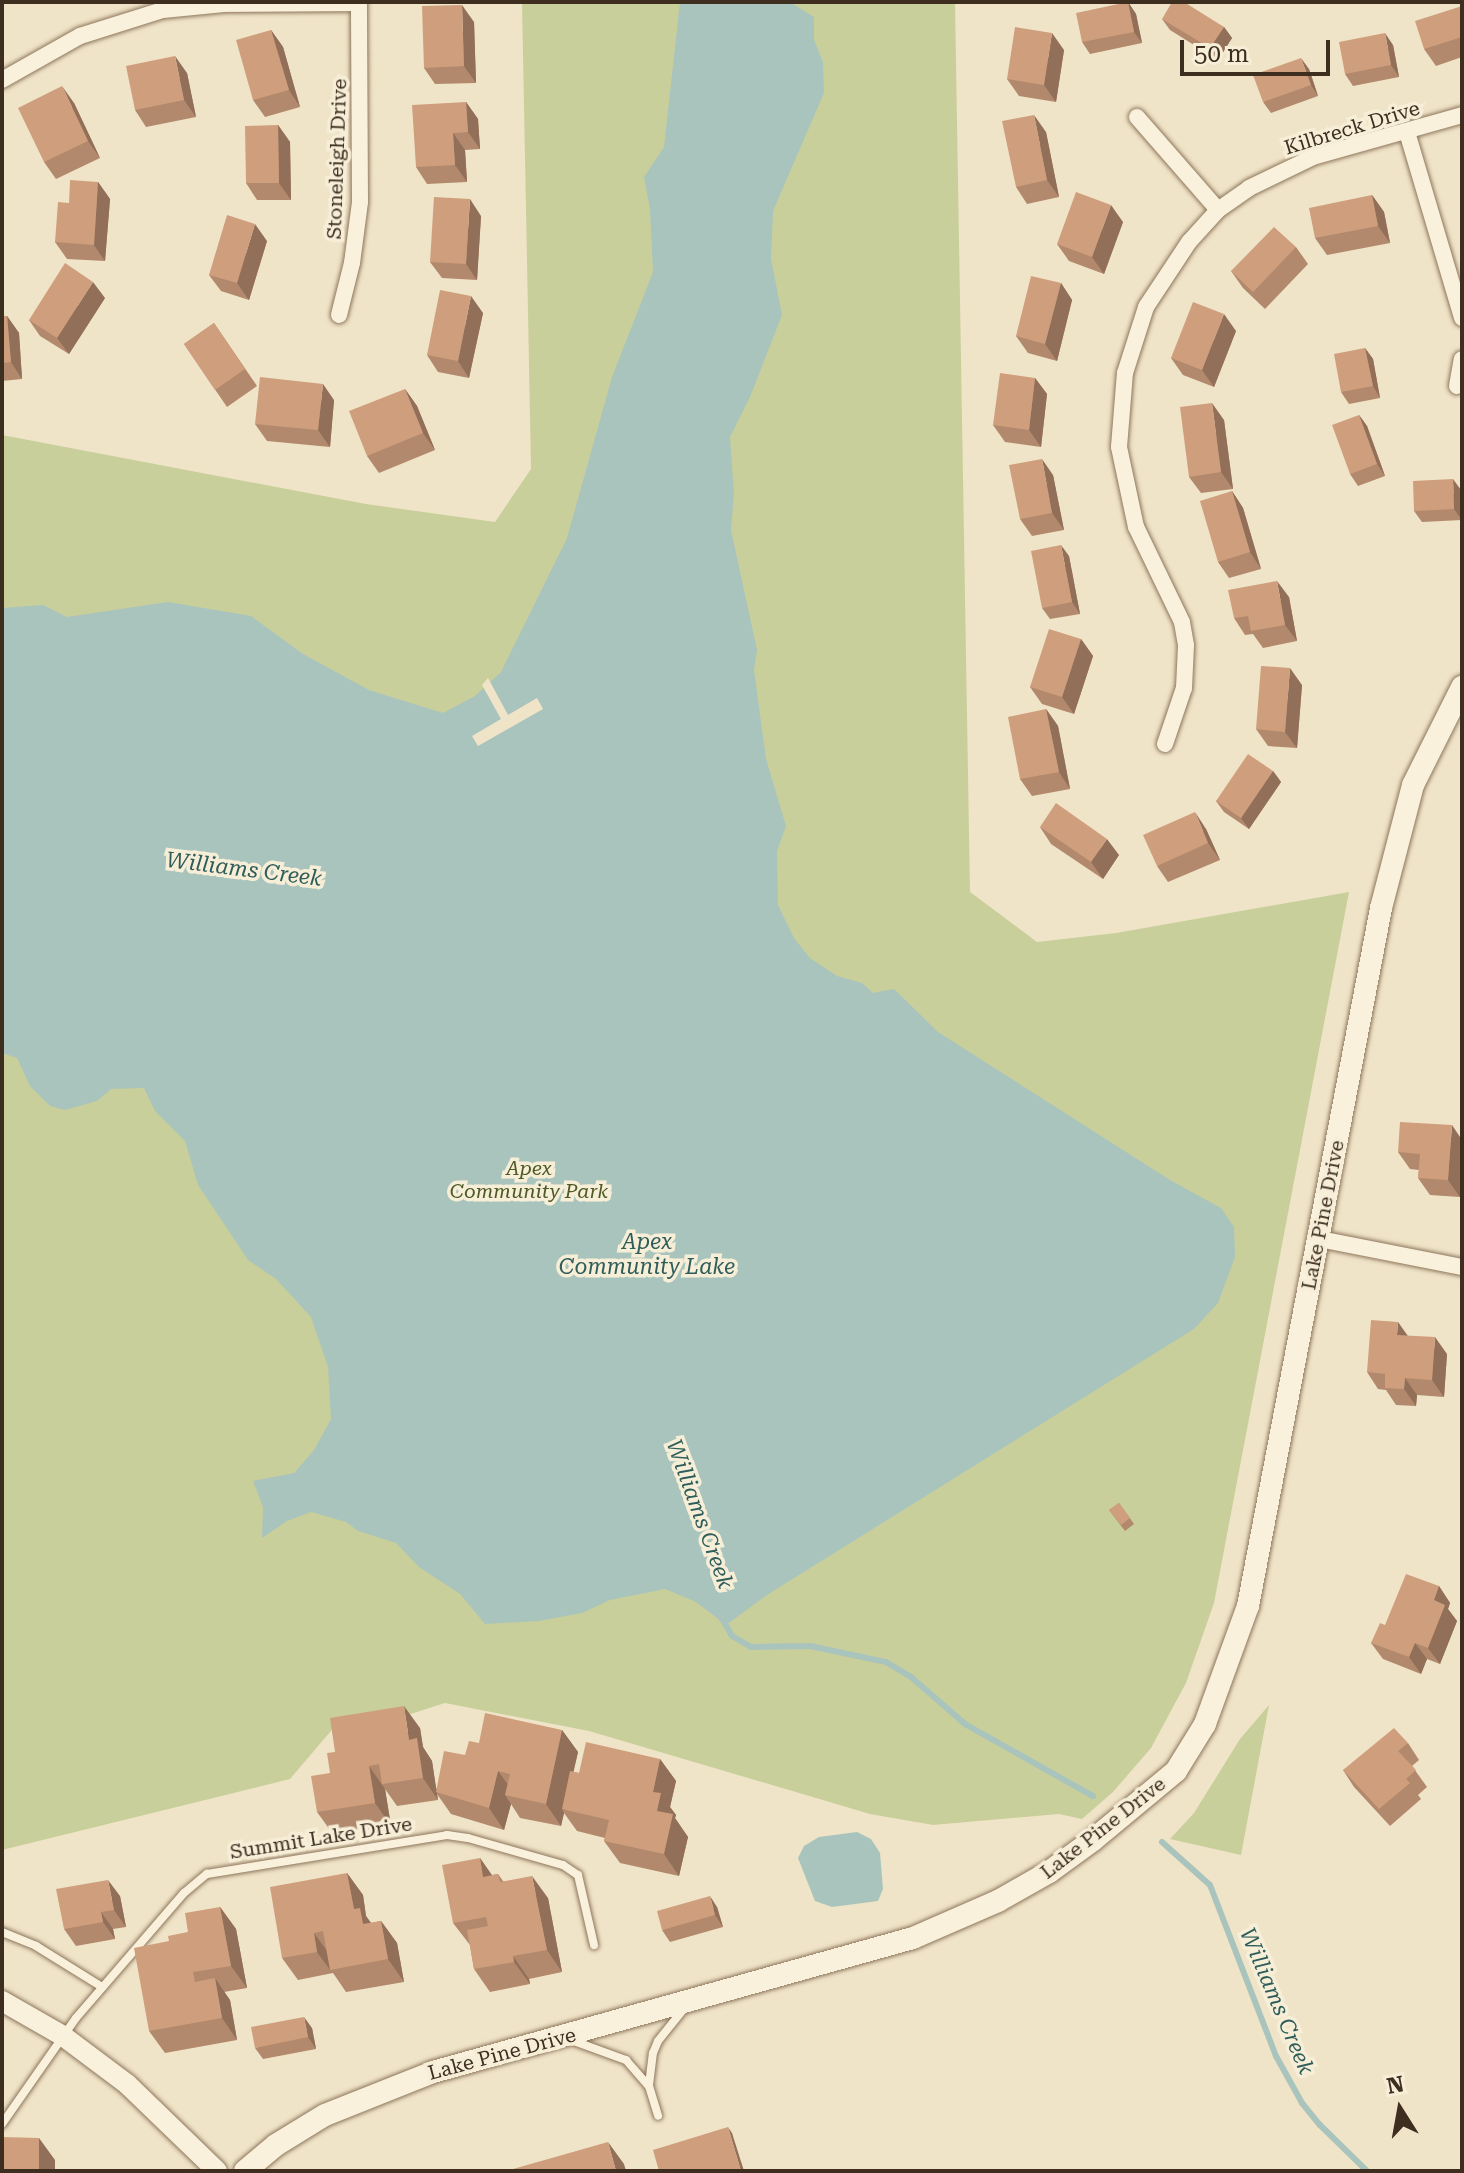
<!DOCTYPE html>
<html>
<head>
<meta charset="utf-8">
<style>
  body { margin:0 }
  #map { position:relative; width:1464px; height:2173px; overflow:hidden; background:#f0e4c8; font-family:"Roboto Serif",serif }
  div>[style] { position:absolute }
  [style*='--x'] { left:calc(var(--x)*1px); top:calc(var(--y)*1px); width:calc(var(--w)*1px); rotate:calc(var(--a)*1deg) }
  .green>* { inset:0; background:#c9cf9b }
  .water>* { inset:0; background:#a9c4bc }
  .pier>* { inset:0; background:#f0e4c8 }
  .stream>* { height:6px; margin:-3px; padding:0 3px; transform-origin:3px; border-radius:3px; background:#a9c4bc }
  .roads { filter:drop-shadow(0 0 2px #8d765c) drop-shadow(0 0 2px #8d765c) }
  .service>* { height:8px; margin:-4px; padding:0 4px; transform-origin:4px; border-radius:4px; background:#faf1dc }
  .minor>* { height:16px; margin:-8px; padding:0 8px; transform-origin:8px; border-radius:8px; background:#faf1dc }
  .tertiary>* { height:20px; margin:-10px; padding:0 10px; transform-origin:10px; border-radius:10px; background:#faf1dc }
  .secondary>* { height:22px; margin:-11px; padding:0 11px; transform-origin:11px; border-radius:11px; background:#faf1dc }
  .wall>* { inset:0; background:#b2896c }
  .shaded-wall>* { inset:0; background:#916f58 }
  .building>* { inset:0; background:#cf9f7d }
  span { translate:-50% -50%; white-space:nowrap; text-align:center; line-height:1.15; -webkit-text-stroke:7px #f7eed8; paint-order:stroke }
  .street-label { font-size:20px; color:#3d2e20 }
  .park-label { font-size:20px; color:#4d5a26; font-style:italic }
  .water-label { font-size:22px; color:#2f5d5a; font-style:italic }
  .frame { position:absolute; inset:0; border:4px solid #3d2e20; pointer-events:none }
  .north { position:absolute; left:1360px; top:2069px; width:80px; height:80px; -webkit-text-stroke:6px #f7eed8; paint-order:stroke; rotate:349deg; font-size:22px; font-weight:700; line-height:32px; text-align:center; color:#3d2e20 }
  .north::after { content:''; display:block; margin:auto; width:28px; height:36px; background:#3d2e20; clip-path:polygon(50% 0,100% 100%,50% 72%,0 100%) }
  .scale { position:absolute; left:1180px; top:40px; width:150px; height:36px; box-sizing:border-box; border:4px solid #3d2e20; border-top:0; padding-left:10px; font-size:24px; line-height:28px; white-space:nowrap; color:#3d2e20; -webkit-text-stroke:6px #f7eed8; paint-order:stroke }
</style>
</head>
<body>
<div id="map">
  <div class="green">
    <div style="clip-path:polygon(522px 2px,955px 2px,970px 892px,1037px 942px,1116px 933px,1349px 892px,1214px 1603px,1186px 1683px,1151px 1748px,1113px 1792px,1082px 1819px,1059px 1814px,933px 1825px,870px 1814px,589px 1731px,445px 1703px,395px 1719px,342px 1718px,290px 1779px,2px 1850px,2px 435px,366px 504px,495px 522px,531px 469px)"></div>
    <div style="clip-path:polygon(1269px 1705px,1241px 1855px,1170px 1839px,1194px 1813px,1240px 1739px)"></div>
  </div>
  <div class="water">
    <div style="clip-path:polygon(680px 2px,790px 2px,814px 17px,814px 40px,823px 62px,824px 93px,773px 211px,771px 259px,782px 315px,750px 397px,730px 437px,734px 494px,731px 530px,757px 650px,754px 670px,766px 759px,786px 826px,777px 851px,778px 905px,794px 938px,810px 958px,837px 976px,862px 983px,873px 993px,894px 989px,938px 1032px,1170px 1180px,1221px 1208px,1234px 1227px,1235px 1257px,1218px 1303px,1194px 1329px,770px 1593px,726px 1625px,696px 1602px,665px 1589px,610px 1600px,582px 1613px,539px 1621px,485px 1624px,460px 1594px,419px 1567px,396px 1543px,358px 1531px,346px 1522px,311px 1512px,287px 1521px,262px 1538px,263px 1507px,253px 1481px,294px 1473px,314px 1450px,331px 1419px,328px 1367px,311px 1317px,276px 1279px,248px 1260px,198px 1185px,185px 1141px,155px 1111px,144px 1088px,111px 1089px,97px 1101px,65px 1110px,50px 1106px,30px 1086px,17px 1058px,2px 1053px,2px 608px,43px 605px,67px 617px,168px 602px,251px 616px,303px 654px,369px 690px,443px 713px,475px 696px,501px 672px,567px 538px,612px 377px,653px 272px,650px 209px,644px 177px,664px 147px)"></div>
    <div style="clip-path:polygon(857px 1832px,871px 1839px,880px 1853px,883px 1889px,878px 1901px,832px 1907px,815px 1901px,798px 1858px,804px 1846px,819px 1837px)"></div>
  </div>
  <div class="pier">
    <div style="clip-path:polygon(488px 678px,508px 715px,537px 698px,543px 709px,478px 746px,472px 736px,501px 719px,482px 685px)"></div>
  </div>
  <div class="stream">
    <div style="--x:721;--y:1617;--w:22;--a:60"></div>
    <div style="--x:732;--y:1636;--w:22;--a:30"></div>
    <div style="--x:751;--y:1647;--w:59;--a:-1"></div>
    <div style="--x:810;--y:1646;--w:78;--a:11.9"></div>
    <div style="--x:886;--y:1662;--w:29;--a:31"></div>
    <div style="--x:911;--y:1677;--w:72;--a:41"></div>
    <div style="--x:965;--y:1724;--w:147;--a:29.4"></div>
    <div style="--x:1162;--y:1842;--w:64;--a:41.9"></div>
    <div style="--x:1210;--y:1885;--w:183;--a:68.9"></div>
    <div style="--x:1276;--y:2056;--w:54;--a:61"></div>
    <div style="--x:1302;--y:2103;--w:28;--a:51"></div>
    <div style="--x:1320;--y:2125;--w:66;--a:44.4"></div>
  </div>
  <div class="roads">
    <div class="service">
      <div style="--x:2;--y:1932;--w:37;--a:22"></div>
      <div style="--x:36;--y:1946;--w:78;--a:31.8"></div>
      <div style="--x:571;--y:2040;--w:59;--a:20"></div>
      <div style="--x:626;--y:2060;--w:35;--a:49"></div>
      <div style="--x:649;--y:2086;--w:31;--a:73"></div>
      <div style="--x:649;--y:2085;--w:32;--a:-83"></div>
      <div style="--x:653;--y:2053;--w:13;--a:-67"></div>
      <div style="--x:658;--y:2041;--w:45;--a:-51.3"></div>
      <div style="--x:2;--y:2124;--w:129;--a:-55.1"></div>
      <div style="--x:76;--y:2018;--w:165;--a:-49.2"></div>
      <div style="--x:184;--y:1893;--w:30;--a:-40"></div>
      <div style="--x:207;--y:1874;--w:243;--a:-9.2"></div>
      <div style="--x:447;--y:1835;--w:21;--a:8"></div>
      <div style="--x:468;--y:1838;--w:99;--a:15.9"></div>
      <div style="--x:563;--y:1865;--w:18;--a:34"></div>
      <div style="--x:578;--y:1875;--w:72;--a:77.1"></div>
    </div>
    <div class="minor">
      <div style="--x:2;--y:80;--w:90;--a:-29.4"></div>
      <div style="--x:80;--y:36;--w:87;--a:-17.4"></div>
      <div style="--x:163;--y:10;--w:61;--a:-5.6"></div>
      <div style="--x:224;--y:4;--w:135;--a:-0.4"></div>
      <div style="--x:1137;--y:117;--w:123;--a:48.9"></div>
      <div style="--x:1407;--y:132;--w:194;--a:73.5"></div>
      <div style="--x:339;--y:315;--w:54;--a:-76"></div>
      <div style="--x:352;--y:263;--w:62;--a:-82.5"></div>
      <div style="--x:360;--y:202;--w:200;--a:-90.3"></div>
      <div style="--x:1457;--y:386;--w:27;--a:-80"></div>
      <div style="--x:1165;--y:744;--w:59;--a:-71.3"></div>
      <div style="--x:1184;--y:688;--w:43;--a:-87.3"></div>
      <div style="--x:1186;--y:645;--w:23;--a:-100"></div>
      <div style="--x:1182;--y:622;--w:106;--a:-115.8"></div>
      <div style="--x:1136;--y:527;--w:82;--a:-102"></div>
      <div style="--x:1119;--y:447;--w:74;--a:-85.4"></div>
      <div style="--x:1125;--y:373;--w:69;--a:-72.3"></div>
      <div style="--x:1146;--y:307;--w:78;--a:-56.5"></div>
      <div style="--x:1189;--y:242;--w:43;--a:-47.8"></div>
      <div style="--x:1218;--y:210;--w:38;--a:-35"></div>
      <div style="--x:1249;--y:188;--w:71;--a:-25.8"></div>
      <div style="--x:1313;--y:157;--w:155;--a:-15.7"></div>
      <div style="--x:1319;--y:1239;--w:146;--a:11.1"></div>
    </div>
    <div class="tertiary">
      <div style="--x:2;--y:2001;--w:70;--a:29.8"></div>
      <div style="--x:63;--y:2036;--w:80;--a:36.9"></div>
      <div style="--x:127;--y:2084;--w:125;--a:44"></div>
    </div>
    <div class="secondary">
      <div style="--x:245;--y:2171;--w:40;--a:-40"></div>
      <div style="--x:276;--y:2145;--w:57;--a:-31.5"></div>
      <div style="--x:325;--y:2115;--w:116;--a:-21.7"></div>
      <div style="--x:433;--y:2072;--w:498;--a:-15.6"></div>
      <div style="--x:913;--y:1938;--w:93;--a:-23.5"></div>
      <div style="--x:998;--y:1901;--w:59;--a:-29.6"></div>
      <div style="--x:1049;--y:1872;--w:54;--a:-36"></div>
      <div style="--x:1093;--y:1840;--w:108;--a:-39.7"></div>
      <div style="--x:1176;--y:1771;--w:55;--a:-58.3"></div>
      <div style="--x:1205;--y:1724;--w:126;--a:-70"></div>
      <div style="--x:1248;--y:1606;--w:711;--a:-79.21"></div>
      <div style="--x:1381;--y:908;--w:127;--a:-75.4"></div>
      <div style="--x:1413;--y:785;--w:110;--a:-63.4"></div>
    </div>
  </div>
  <div class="wall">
    <div style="clip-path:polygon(1128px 2px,1136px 14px,1142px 43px,1090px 54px,1082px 42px)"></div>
    <div style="clip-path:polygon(1462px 6px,1462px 57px,1436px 66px,1424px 49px)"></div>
    <div style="clip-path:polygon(1162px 19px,1224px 27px,1232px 38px,1218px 60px,1170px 30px)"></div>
    <div style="clip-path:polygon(474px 22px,476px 83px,435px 84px,424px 68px)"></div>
    <div style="clip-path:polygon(271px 30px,283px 47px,300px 107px,265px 117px,253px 100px)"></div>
    <div style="clip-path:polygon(1393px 45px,1399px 77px,1353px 86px,1345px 74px)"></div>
    <div style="clip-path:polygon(1064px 50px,1056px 102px,1019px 96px,1007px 79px)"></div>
    <div style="clip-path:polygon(1309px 69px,1318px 96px,1271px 113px,1263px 102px)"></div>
    <div style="clip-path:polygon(187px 73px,196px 117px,146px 127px,135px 110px)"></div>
    <div style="clip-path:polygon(466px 102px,478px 119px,480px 149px,465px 150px,467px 182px,427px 184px,416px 167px)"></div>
    <div style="clip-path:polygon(74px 103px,100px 158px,56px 179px,44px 162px)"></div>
    <div style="clip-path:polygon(278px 125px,290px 142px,291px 200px,257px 200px,246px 183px)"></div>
    <div style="clip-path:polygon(1046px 132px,1059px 197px,1027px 204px,1016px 187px)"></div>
    <div style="clip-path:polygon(98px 182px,110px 199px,105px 261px,67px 259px,55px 242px,69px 203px)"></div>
    <div style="clip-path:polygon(1372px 195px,1384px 212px,1390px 243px,1327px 255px,1315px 238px)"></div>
    <div style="clip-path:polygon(481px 216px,477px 280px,442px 278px,430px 262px)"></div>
    <div style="clip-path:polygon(1123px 222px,1104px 274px,1069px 261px,1057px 244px)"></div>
    <div style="clip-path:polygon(267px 241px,249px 300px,221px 291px,209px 275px)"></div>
    <div style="clip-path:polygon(1296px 247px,1308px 264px,1265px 309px,1243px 288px,1231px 271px)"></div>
    <div style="clip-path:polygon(1061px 283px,1072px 300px,1057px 361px,1028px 353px,1016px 336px)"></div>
    <div style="clip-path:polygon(105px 298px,69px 354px,40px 336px,29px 320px)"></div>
    <div style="clip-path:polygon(483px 313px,469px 378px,438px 372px,427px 355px)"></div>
    <div style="clip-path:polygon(7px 316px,19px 333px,22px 379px,2px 381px,2px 317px)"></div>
    <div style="clip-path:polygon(214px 323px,257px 386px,227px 407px,184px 344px)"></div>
    <div style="clip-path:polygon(1236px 331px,1214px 387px,1183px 375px,1171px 358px)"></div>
    <div style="clip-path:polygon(1365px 348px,1373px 359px,1380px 398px,1349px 404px,1341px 392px)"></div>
    <div style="clip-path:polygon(1035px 378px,1047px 394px,1041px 447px,1005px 442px,993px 425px)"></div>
    <div style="clip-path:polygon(405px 389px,417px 406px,435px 450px,379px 473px,367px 456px)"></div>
    <div style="clip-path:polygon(334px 400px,330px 447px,267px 441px,255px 424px)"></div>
    <div style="clip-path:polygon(1359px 415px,1367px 426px,1385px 476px,1358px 486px,1350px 474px)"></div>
    <div style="clip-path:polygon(1224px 420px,1233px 489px,1201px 493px,1189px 477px)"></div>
    <div style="clip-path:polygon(1053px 475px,1064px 530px,1032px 536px,1020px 519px)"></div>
    <div style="clip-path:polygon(1461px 490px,1462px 520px,1422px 522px,1414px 511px)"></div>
    <div style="clip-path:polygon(1232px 491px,1243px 508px,1261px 569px,1229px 578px,1218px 562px)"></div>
    <div style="clip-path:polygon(1069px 556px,1080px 614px,1050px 619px,1042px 608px)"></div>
    <div style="clip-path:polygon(1289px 597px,1297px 641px,1263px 648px,1253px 634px,1245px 635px,1234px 618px)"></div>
    <div style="clip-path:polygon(1081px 639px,1093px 656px,1074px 714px,1042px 704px,1030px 687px)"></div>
    <div style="clip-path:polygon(1302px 685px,1297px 748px,1268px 746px,1256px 729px)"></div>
    <div style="clip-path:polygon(1046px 709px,1058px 726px,1070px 789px,1032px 796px,1020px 779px)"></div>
    <div style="clip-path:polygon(1273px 771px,1281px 782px,1249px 829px,1224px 812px,1216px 801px)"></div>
    <div style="clip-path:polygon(1040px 827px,1119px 855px,1103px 879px,1051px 844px)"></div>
    <div style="clip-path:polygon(1206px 829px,1220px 860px,1168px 882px,1157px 866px)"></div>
    <div style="clip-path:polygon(1462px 1140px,1460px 1197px,1430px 1195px,1418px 1178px,1419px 1170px,1410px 1169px,1398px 1152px)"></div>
    <div style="clip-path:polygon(1408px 1336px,1447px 1354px,1444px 1397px,1417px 1395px,1416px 1406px,1396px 1405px,1386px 1390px,1378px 1389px,1367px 1372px)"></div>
    <div style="clip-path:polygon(1119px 1503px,1134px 1524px,1125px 1531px,1109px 1510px)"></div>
    <div style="clip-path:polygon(1439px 1586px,1450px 1603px,1448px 1609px,1457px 1621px,1440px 1664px,1427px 1659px,1421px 1674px,1383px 1659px,1371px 1643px,1385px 1625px)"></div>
    <div style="clip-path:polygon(420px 1728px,423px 1747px,432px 1761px,436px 1789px,465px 1755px,479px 1743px,562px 1730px,578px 1752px,573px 1772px,579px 1773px,660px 1759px,676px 1781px,670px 1807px,676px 1815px,675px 1818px,688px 1837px,679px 1876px,620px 1863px,604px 1841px,605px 1838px,577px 1831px,564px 1813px,561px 1826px,520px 1818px,511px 1804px,504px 1830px,451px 1814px,437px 1794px,438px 1800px,397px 1806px,385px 1789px,391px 1826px,333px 1834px,317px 1812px,330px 1773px,335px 1752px)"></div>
    <div style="clip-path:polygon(1408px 1743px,1419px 1760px,1412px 1766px,1427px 1787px,1418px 1795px,1421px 1799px,1390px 1826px,1354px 1787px,1343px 1770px)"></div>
    <div style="clip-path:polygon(480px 1858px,492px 1875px,498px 1874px,503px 1881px,548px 1898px,562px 1972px,529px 1979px,530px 1984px,490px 1992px,474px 1969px,470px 1945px,453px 1923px)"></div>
    <div style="clip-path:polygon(347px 1873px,363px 1895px,366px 1916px,371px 1923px,381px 1921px,397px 1943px,404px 1982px,346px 1992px,333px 1973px,298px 1980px,282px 1958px)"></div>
    <div style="clip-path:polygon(120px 1896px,126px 1927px,113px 1929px,115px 1939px,76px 1946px,64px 1929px)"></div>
    <div style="clip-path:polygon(220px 1907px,236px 1929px,247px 1988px,224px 1992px,230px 2000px,237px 2040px,165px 2053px,149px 2031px,169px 1941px,188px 1932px)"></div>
    <div style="clip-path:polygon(717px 1907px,723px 1927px,670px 1942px,662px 1930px)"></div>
    <div style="clip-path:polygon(312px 2028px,316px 2049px,263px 2059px,255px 2048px)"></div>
  </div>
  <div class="shaded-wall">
    <div style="clip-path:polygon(1128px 2px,1136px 14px,1142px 43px,1134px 32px)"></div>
    <div style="clip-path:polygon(462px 5px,474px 22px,476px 83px,464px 66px)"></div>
    <div style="clip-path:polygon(1224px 27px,1232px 38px,1218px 60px,1210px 48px)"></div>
    <div style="clip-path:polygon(271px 30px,283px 47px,300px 107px,289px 90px)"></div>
    <div style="clip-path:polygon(1052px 33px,1064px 50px,1056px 102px,1044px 85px)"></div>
    <div style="clip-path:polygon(1385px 33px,1393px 45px,1399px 77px,1391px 65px)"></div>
    <div style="clip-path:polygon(175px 56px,187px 73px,196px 117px,184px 100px)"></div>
    <div style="clip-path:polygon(1301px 58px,1309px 69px,1318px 96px,1311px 85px)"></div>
    <div style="clip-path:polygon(62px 86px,74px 103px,100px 158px,88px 141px)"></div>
    <div style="clip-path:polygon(466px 102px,478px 119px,480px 149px,468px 132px)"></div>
    <div style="clip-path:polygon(1034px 115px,1046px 132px,1059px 197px,1047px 180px)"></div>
    <div style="clip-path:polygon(278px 125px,290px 142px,291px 200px,279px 183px)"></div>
    <div style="clip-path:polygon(453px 133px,465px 150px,467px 182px,455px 165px)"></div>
    <div style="clip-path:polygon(98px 182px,110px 199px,105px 261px,94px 245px)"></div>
    <div style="clip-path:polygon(1372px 195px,1384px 212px,1390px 243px,1378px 226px)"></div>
    <div style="clip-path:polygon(470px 199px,481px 216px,477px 280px,466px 264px)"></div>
    <div style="clip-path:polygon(1111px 205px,1123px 222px,1104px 274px,1092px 257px)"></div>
    <div style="clip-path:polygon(255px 224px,267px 241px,249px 300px,237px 283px)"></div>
    <div style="clip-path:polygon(93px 282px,105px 298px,69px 354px,57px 338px)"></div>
    <div style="clip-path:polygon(1061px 283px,1072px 300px,1057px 361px,1045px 344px)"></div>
    <div style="clip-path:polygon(471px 296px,483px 313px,469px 378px,458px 361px)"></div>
    <div style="clip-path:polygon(1224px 314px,1236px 331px,1214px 387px,1202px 370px)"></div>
    <div style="clip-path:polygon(7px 316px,19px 333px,22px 379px,11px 362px)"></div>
    <div style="clip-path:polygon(1365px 348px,1373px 359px,1380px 398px,1373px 386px)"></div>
    <div style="clip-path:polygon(1035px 378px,1047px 394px,1041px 447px,1029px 430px)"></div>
    <div style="clip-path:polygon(323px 384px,334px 400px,330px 447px,318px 430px)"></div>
    <div style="clip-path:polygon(405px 389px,417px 406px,435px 450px,423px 433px)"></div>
    <div style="clip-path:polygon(1212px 403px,1224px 420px,1233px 489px,1221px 472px)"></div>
    <div style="clip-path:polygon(1359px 415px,1367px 426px,1385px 476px,1377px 464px)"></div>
    <div style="clip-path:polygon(1042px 459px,1053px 475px,1064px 530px,1052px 513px)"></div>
    <div style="clip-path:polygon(1453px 479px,1461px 490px,1462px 520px,1454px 509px)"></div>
    <div style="clip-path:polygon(1232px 491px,1243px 508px,1261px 569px,1250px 552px)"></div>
    <div style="clip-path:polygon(1061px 545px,1069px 556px,1080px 614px,1072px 602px)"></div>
    <div style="clip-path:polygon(1277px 581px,1289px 597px,1297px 641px,1285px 625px)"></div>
    <div style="clip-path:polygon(1081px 639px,1093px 656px,1074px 714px,1062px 697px)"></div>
    <div style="clip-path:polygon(1290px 668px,1302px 685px,1297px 748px,1285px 732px)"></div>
    <div style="clip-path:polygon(1046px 709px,1058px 726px,1070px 789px,1059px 772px)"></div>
    <div style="clip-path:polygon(1273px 771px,1281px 782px,1249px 829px,1241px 818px)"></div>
    <div style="clip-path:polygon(1195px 812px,1206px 829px,1220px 860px,1208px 843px)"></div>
    <div style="clip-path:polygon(1107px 839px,1119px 855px,1103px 879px,1091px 862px)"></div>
    <div style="clip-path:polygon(1452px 1125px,1462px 1140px,1460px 1197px,1448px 1180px)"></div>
    <div style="clip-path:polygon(1398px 1322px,1410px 1339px,1397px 1335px)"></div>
    <div style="clip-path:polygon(1435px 1337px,1447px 1354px,1444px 1397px,1432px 1380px)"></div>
    <div style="clip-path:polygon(1405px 1378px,1417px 1395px,1416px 1406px,1404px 1389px)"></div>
    <div style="clip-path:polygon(1439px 1586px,1450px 1603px,1448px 1609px,1457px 1621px,1440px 1664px,1428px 1648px,1434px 1600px)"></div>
    <div style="clip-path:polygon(1415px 1643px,1427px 1659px,1421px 1674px,1409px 1657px)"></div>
    <div style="clip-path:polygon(404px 1706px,420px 1728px,423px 1747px,432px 1761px,438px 1800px,423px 1778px,409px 1740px)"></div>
    <div style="clip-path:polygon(562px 1730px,578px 1752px,565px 1810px,562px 1809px,564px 1813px,561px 1826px,546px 1804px)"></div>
    <div style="clip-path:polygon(660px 1759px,676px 1781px,670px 1807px,676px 1815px,675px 1818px,688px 1837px,679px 1876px,664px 1854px,653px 1792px)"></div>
    <div style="clip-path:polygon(369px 1766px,385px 1789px,391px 1826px,375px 1803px)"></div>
    <div style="clip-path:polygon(498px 1771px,514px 1793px,505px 1795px,511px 1804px,504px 1830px,489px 1808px)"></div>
    <div style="clip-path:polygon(480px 1858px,495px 1880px,483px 1877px)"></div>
    <div style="clip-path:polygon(347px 1873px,363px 1895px,366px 1916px,376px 1930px,363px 1924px,354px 1909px)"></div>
    <div style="clip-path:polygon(532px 1876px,548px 1898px,562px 1972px,547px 1950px)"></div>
    <div style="clip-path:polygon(108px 1880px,120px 1896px,126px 1927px,114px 1910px)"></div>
    <div style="clip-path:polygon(710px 1896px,717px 1907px,723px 1927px,715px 1915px)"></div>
    <div style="clip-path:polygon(220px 1907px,236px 1929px,247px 1988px,231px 1966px)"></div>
    <div style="clip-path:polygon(101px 1912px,113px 1929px,115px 1939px,103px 1922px)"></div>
    <div style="clip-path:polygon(381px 1921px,397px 1943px,404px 1982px,388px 1959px)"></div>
    <div style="clip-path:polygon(314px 1933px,330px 1955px,330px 1970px,333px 1974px,317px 1952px)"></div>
    <div style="clip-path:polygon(513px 1956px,529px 1979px,530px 1984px,514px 1962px)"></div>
    <div style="clip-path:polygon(215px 1978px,230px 2000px,237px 2040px,222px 2018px)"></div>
    <div style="clip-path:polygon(304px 2017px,312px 2028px,316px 2049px,308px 2037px)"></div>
    <div style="clip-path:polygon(728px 2127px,732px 2133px,744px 2171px,741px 2171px)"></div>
    <div style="clip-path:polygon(39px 2138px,55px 2160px,55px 2171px,39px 2171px)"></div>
    <div style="clip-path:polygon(608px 2142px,624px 2164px,626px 2171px,616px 2171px)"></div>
  </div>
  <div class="building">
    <div style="clip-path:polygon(1128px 2px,1134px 32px,1082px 42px,1076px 13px)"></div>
    <div style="clip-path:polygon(1172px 2px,1184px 2px,1224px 27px,1210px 48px,1162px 19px)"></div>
    <div style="clip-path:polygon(462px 5px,464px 66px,424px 68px,422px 6px)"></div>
    <div style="clip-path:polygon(1462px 6px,1462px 37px,1424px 49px,1415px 21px)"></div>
    <div style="clip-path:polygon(1015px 27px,1052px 33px,1044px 85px,1007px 79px)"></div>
    <div style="clip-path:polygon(271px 30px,289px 90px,253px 100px,236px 40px)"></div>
    <div style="clip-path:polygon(1385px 33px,1391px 65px,1345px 74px,1339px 42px)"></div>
    <div style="clip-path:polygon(175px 56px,184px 100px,135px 110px,126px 66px)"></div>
    <div style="clip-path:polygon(1301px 58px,1311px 85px,1263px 102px,1253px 75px)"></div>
    <div style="clip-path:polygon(62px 86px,88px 141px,44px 162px,18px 108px)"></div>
    <div style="clip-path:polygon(466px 102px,468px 132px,453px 133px,455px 165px,416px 167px,412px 105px)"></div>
    <div style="clip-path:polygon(1034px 115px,1047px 180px,1016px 187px,1002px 121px)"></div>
    <div style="clip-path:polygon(278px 125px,279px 183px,246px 183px,245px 126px)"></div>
    <div style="clip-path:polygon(70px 180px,98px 182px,94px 245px,55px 242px,58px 202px,69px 203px)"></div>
    <div style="clip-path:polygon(1076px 192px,1111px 205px,1092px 257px,1057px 244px)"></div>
    <div style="clip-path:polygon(1372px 195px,1378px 226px,1315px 238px,1309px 208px)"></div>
    <div style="clip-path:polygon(434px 197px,470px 199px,466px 264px,430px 262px)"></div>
    <div style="clip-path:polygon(227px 215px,255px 224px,237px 283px,209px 275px)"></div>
    <div style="clip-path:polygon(1274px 227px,1296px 247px,1253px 292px,1231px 271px)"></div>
    <div style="clip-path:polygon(65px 263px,93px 282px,57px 338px,29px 320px)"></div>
    <div style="clip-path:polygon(1031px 276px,1061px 283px,1045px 344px,1016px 336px)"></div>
    <div style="clip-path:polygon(440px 290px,471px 296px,458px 361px,427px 355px)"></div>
    <div style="clip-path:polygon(1193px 302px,1224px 314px,1202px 370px,1171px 358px)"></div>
    <div style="clip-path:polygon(7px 316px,11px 362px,2px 363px,2px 317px)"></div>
    <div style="clip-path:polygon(214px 323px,245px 369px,215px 390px,184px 344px)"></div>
    <div style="clip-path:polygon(1365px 348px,1373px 386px,1341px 392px,1334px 354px)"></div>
    <div style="clip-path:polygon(1000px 373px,1035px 378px,1029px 430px,993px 425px)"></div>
    <div style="clip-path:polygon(260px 377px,323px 384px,318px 430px,255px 424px)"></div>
    <div style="clip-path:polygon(405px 389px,423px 433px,367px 456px,349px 411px)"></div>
    <div style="clip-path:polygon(1212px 403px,1221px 472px,1189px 477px,1180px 407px)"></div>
    <div style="clip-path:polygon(1359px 415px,1377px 464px,1350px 474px,1332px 425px)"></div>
    <div style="clip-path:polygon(1042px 459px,1052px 513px,1020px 519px,1009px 465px)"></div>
    <div style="clip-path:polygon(1453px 479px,1454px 509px,1414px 511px,1413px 481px)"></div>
    <div style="clip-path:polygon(1232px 491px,1250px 552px,1218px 562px,1200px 501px)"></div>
    <div style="clip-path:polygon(1061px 545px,1072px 602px,1042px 608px,1031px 551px)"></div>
    <div style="clip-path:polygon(1277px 581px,1285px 625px,1251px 631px,1248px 616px,1234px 618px,1228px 590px)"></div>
    <div style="clip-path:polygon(1049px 629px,1081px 639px,1062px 697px,1030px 687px)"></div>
    <div style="clip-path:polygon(1261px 666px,1290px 668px,1285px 732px,1256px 729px)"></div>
    <div style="clip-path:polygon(1046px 709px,1059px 772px,1020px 779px,1008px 717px)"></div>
    <div style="clip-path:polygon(1248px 754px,1273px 771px,1241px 818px,1216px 801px)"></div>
    <div style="clip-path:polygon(1056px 803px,1107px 839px,1091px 862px,1040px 827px)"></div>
    <div style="clip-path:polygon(1195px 812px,1208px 843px,1157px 866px,1143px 835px)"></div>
    <div style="clip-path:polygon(1400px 1122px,1452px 1125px,1448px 1180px,1418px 1178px,1420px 1154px,1398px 1152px)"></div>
    <div style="clip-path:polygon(1371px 1320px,1398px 1322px,1397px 1335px,1435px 1337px,1432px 1380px,1405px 1378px,1404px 1389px,1385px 1388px,1385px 1374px,1367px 1372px)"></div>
    <div style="clip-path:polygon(1119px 1503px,1130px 1518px,1121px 1525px,1109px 1510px)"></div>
    <div style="clip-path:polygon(1406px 1574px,1439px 1586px,1434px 1600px,1445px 1605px,1428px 1648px,1415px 1643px,1409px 1657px,1371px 1643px,1380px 1623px,1385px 1625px)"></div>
    <div style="clip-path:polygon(404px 1706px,409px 1740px,417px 1738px,423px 1778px,382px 1784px,379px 1764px,369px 1766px,375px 1803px,317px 1812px,311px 1776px,330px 1773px,327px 1753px,335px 1752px,330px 1718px)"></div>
    <div style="clip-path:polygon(485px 1713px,562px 1730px,546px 1804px,505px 1795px,510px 1774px,498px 1771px,489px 1808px,436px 1792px,444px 1751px,465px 1755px,469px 1741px,479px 1743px)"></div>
    <div style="clip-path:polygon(1394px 1728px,1408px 1743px,1398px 1751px,1416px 1770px,1406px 1779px,1410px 1783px,1379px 1809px,1343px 1770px)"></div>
    <div style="clip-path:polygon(586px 1742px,660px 1759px,653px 1792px,661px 1793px,657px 1811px,673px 1814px,664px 1854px,604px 1841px,609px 1820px,562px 1809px,570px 1771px,579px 1773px)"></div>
    <div style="clip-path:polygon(480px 1858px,483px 1877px,498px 1874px,500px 1882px,532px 1876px,547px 1950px,513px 1956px,514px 1962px,474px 1969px,467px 1930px,488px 1926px,486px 1917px,453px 1923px,442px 1865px)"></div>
    <div style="clip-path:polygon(347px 1873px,354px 1909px,360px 1908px,363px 1924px,381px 1921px,388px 1959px,330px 1970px,323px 1931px,314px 1933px,317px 1952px,282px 1958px,270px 1887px)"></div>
    <div style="clip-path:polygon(108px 1880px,114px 1910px,101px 1912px,103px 1922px,64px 1929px,56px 1889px)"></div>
    <div style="clip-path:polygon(710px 1896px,715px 1915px,662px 1930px,657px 1911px)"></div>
    <div style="clip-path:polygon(220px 1907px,231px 1966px,193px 1972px,195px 1982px,215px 1978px,222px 2018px,149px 2031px,134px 1948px,169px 1941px,168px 1936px,188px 1932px,185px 1913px)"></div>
    <div style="clip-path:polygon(304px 2017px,308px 2037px,255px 2048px,251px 2027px)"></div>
    <div style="clip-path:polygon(728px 2127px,741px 2171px,659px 2171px,653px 2150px)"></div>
    <div style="clip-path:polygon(2px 2137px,39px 2138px,39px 2171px,2px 2171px)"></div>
    <div style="clip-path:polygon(608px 2142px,616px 2171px,506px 2171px)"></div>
  </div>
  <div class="street-label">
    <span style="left:1352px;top:128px;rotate:-17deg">Kilbreck Drive</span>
    <span style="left:337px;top:159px;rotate:-88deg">Stoneleigh Drive</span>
    <span style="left:1323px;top:1215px;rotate:-79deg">Lake Pine Drive</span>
    <span style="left:1103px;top:1828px;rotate:-38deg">Lake Pine Drive</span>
    <span style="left:321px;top:1838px;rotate:-9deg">Summit Lake Drive</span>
    <span style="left:502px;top:2054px;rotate:-15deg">Lake Pine Drive</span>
  </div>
  <div class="park-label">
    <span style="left:529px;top:1180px">Apex<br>Community Park</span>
  </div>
  <div class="water-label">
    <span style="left:244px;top:869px;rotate:7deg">Williams Creek</span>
    <span style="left:647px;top:1254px">Apex<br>Community Lake</span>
    <span style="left:700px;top:1514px;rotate:70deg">Williams Creek</span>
    <span style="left:1277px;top:2001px;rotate:67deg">Williams Creek</span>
  </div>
  <div class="frame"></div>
  <div class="north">N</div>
  <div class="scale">50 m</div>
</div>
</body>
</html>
